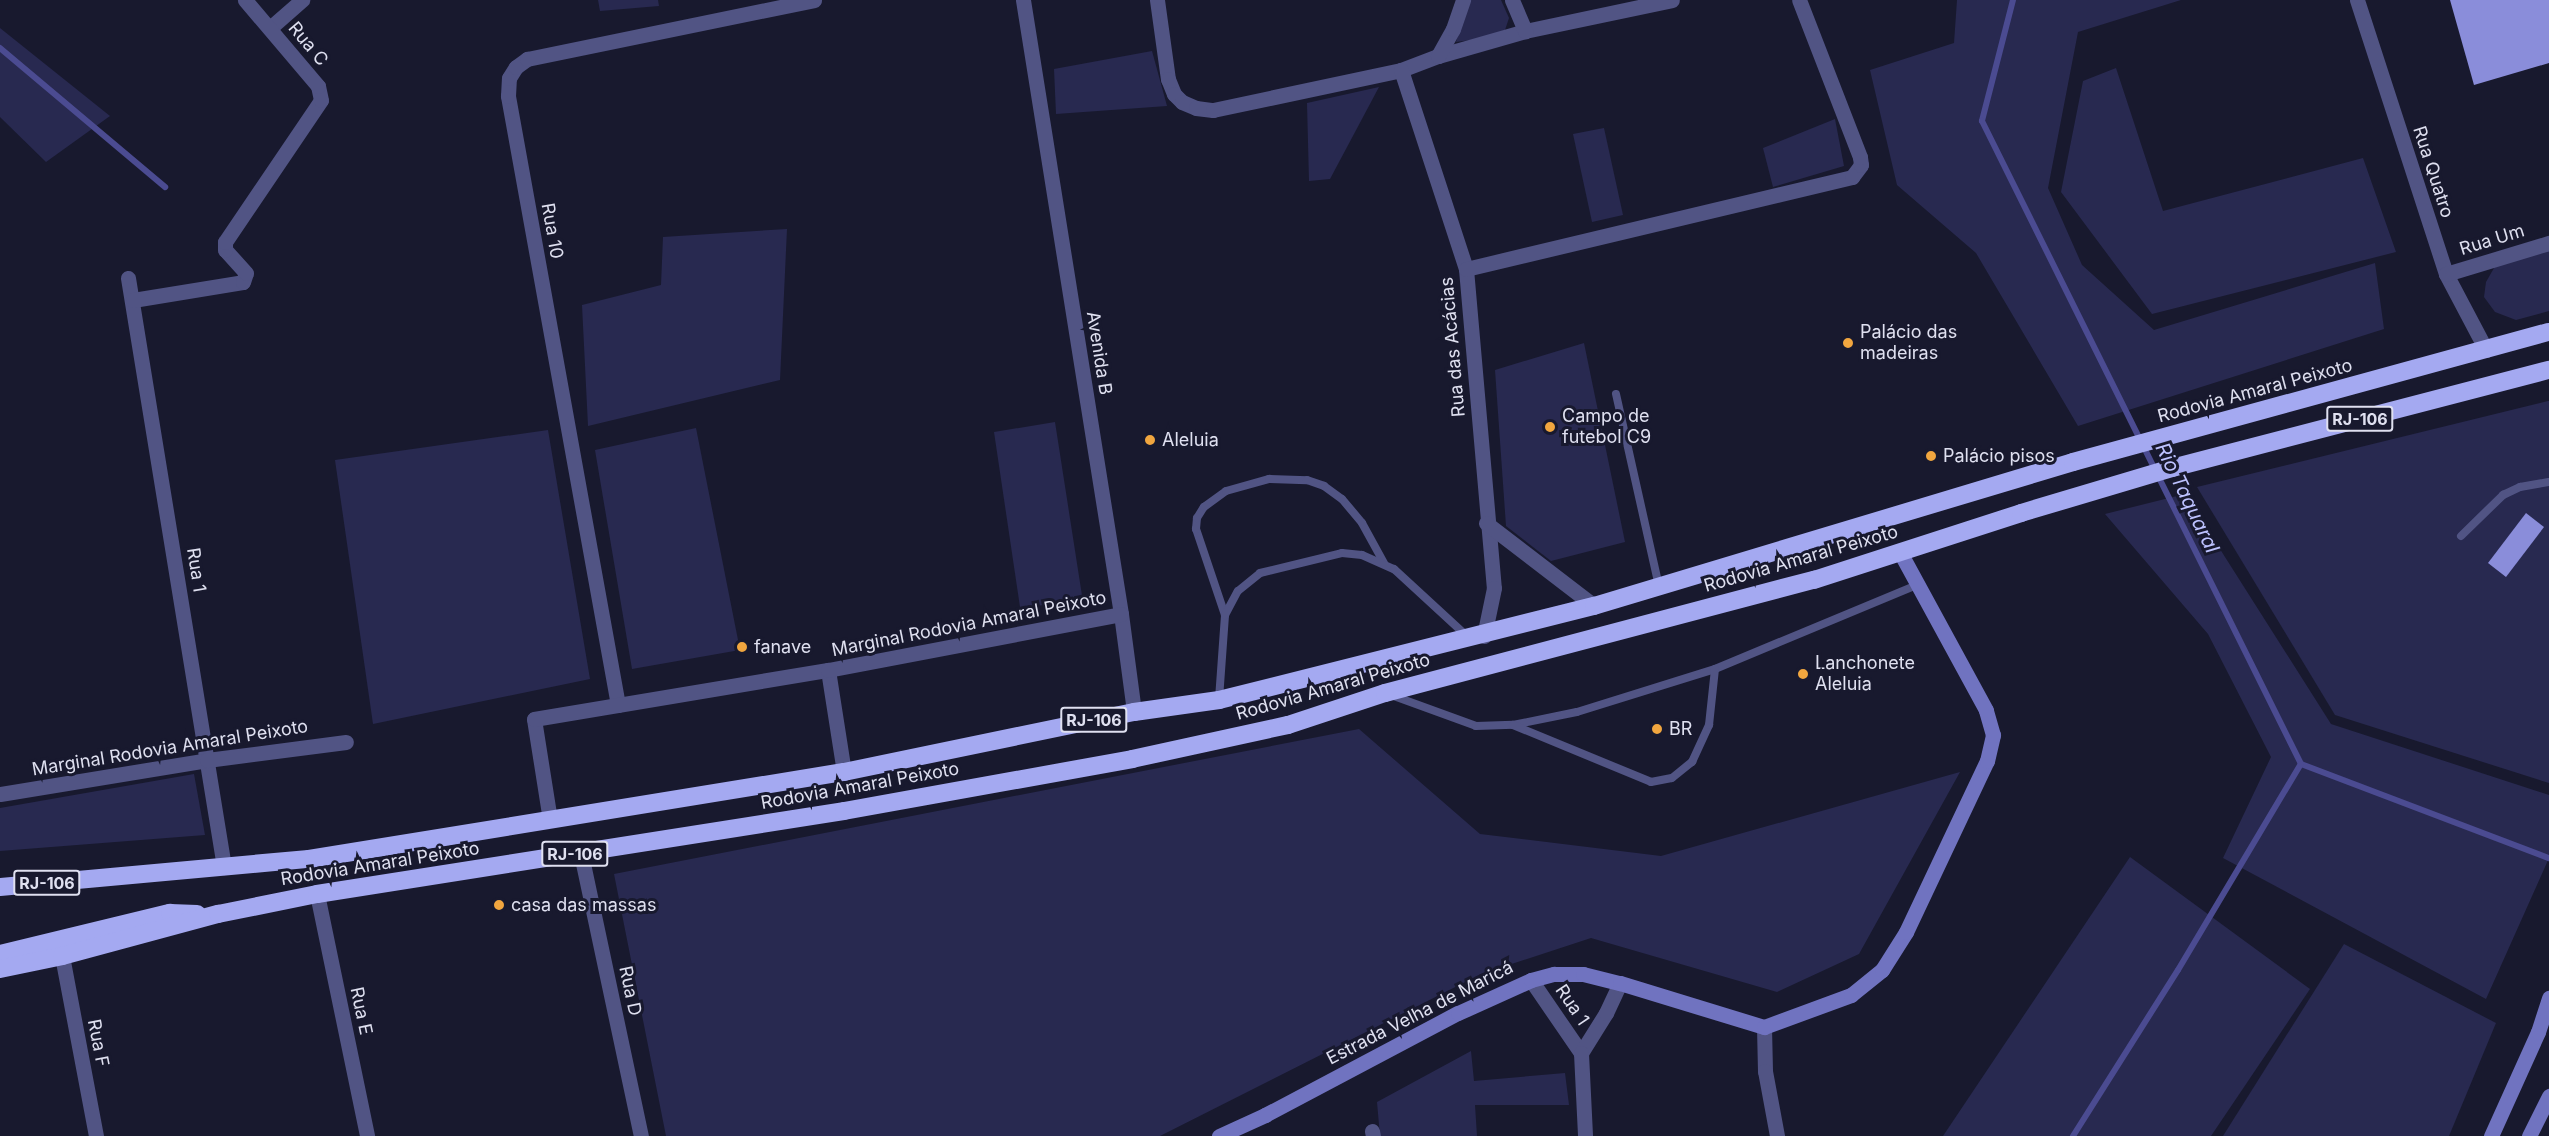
<!DOCTYPE html>
<html>
<head>
<meta charset="utf-8">
<style>
  body { margin:0 }
  #map { position:relative; width:2549px; height:1136px; overflow:hidden; background:#18192e; font-family:Inter,sans-serif }
  div>[style] { position:absolute }
  [style*='--x'] { left:calc(var(--x)*1px); top:calc(var(--y)*1px); width:calc(var(--w)*1px); rotate:calc(var(--a)*1deg) }
  .green>* { inset:0; background:#282950 }
  .stream>* { height:6px; margin:-3px; padding:0 3px; transform-origin:3px; border-radius:3px; background:#4b4b91 }
  .building>* { inset:0; background:#8a8dda }
  .lane>* { height:8px; margin:-4px; padding:0 4px; transform-origin:4px; border-radius:4px; background:#515484 }
  .street>* { height:15px; margin:-7.5px; padding:0 7.5px; transform-origin:7.5px; border-radius:7.5px; background:#515484 }
  .secondary>* { height:15px; margin:-7.5px; padding:0 7.5px; transform-origin:7.5px; border-radius:7.5px; background:#7073c0 }
  .highway>* { height:18px; margin:-9px; padding:0 9px; transform-origin:9px; border-radius:9px; background:#a4a9f1 }
  .dots>* { width:16px; height:16px; translate:-50% -50%; box-sizing:border-box; border:3px solid #18192e; border-radius:50% }
  span { translate:-50% -50%; white-space:nowrap; text-align:center; line-height:1.15; -webkit-text-stroke:6px #18192e; paint-order:stroke }
  .shield-label span { padding:2px 4px; background:#18192e; border:2px solid; border-radius:4px; -webkit-text-stroke-width:0 }
  .shield-label { font-size:16px; color:#dfe0f0; font-weight:700 }
  .street-label { font-size:18px; color:#dfe0f0 }
  .poi-label { font-size:18px; color:#dfe0f0 }
  .left { translate:0 -50%; text-align:left }
  .water-label { font-size:20px; color:#bdc2ff; font-style:italic }
</style>
</head>
<body>
<div id="map">
  <div class="green">
    <div style="clip-path:polygon(598px 0,658px 0,659px 6px,600px 11px)"></div>
    <div style="clip-path:polygon(1468px 0,1501px 0,1509px 18px,1505px 30px,1486px 38px,1456px 42px)"></div>
    <div style="clip-path:polygon(1957px 0,2181px 0,2078px 32px,2048px 188px,2082px 265px,2154px 330px,2375px 263px,2384px 329px,2078px 426px,1976px 253px,1897px 185px,1870px 70px,1954px 43px)"></div>
    <div style="clip-path:polygon(0 28px,110px 116px,46px 162px,0 117px)"></div>
    <div style="clip-path:polygon(1152px 51px,1167px 106px,1056px 114px,1054px 69px)"></div>
    <div style="clip-path:polygon(2116px 68px,2163px 211px,2363px 158px,2396px 252px,2152px 314px,2061px 192px,2083px 81px)"></div>
    <div style="clip-path:polygon(1379px 87px,1330px 179px,1309px 181px,1307px 103px)"></div>
    <div style="clip-path:polygon(1835px 119px,1844px 166px,1773px 187px,1763px 148px)"></div>
    <div style="clip-path:polygon(1604px 128px,1623px 215px,1592px 222px,1573px 134px)"></div>
    <div style="clip-path:polygon(787px 229px,780px 380px,588px 426px,582px 305px,661px 285px,663px 237px)"></div>
    <div style="clip-path:polygon(2549px 247px,2549px 311px,2516px 320px,2495px 312px,2484px 297px,2486px 282px,2498px 261px)"></div>
    <div style="clip-path:polygon(1584px 343px,1625px 542px,1551px 561px,1506px 526px,1495px 370px)"></div>
    <div style="clip-path:polygon(2548px 401px,2549px 401px,2549px 783px,2335px 715px,2197px 487px)"></div>
    <div style="clip-path:polygon(1055px 422px,1083px 602px,1020px 607px,994px 432px)"></div>
    <div style="clip-path:polygon(696px 428px,740px 650px,632px 669px,595px 450px)"></div>
    <div style="clip-path:polygon(548px 430px,590px 679px,373px 724px,335px 460px)"></div>
    <div style="clip-path:polygon(2185px 494px,2331px 724px,2549px 795px,2549px 858px,2486px 999px,2223px 858px,2271px 757px,2208px 634px,2105px 514px)"></div>
    <div style="clip-path:polygon(1359px 729px,1480px 834px,1661px 856px,1960px 772px,1859px 954px,1777px 992px,1591px 938px,1481px 974px,1160px 1136px,666px 1136px,614px 874px)"></div>
    <div style="clip-path:polygon(194px 774px,205px 835px,0 851px,0 808px)"></div>
    <div style="clip-path:polygon(2130px 857px,2310px 989px,2211px 1136px,1943px 1136px)"></div>
    <div style="clip-path:polygon(2344px 944px,2496px 1023px,2449px 1136px,2223px 1136px)"></div>
    <div style="clip-path:polygon(1471px 1051px,1474px 1081px,1565px 1073px,1569px 1105px,1475px 1105px,1477px 1136px,1380px 1136px,1377px 1102px)"></div>
  </div>
  <div class="stream">
    <div style="--x:2013;--y:0;--w:125;--a:104.4"></div>
    <div style="--x:1982;--y:121;--w:718;--a:63.61"></div>
    <div style="--x:2301;--y:764;--w:265;--a:20.8"></div>
    <div style="--x:0;--y:48;--w:216;--a:40.1"></div>
    <div style="--x:2073;--y:1136;--w:196;--a:-57.7"></div>
    <div style="--x:2178;--y:970;--w:240;--a:-59.2"></div>
  </div>
  <div class="building">
    <div style="clip-path:polygon(2450px 0,2549px 0,2549px 63px,2474px 85px)"></div>
    <div style="clip-path:polygon(2526px 513px,2544px 527px,2506px 577px,2488px 563px)"></div>
  </div>
  <div class="lane">
    <div style="--x:1616;--y:394;--w:197;--a:77.4"></div>
    <div style="--x:2461;--y:536;--w:59;--a:-44.3"></div>
    <div style="--x:2503;--y:495;--w:19;--a:-25"></div>
    <div style="--x:2520;--y:487;--w:29;--a:-10"></div>
    <div style="--x:1225;--y:615;--w:91;--a:-108.6"></div>
    <div style="--x:1196;--y:529;--w:11;--a:-85"></div>
    <div style="--x:1197;--y:518;--w:13;--a:-58"></div>
    <div style="--x:1204;--y:507;--w:27;--a:-36"></div>
    <div style="--x:1226;--y:491;--w:45;--a:-15.6"></div>
    <div style="--x:1269;--y:479;--w:38;--a:2"></div>
    <div style="--x:1307;--y:480;--w:18;--a:19"></div>
    <div style="--x:1324;--y:486;--w:22;--a:36"></div>
    <div style="--x:1342;--y:499;--w:31;--a:50"></div>
    <div style="--x:1362;--y:523;--w:46;--a:61.2"></div>
    <div style="--x:1391;--y:695;--w:90;--a:20"></div>
    <div style="--x:1476;--y:726;--w:37;--a:-2"></div>
    <div style="--x:1513;--y:725;--w:65;--a:-11.5"></div>
    <div style="--x:1577;--y:712;--w:145;--a:-17.3"></div>
    <div style="--x:1715;--y:669;--w:219;--a:-22.6"></div>
    <div style="--x:1219;--y:699;--w:84;--a:-85.9"></div>
    <div style="--x:1225;--y:615;--w:27;--a:-62"></div>
    <div style="--x:1238;--y:591;--w:28;--a:-39"></div>
    <div style="--x:1260;--y:573;--w:84;--a:-13.7"></div>
    <div style="--x:1342;--y:553;--w:20;--a:6"></div>
    <div style="--x:1362;--y:555;--w:35;--a:24"></div>
    <div style="--x:1394;--y:569;--w:100;--a:42.6"></div>
    <div style="--x:1513;--y:725;--w:149;--a:22.4"></div>
    <div style="--x:1651;--y:782;--w:21;--a:-11"></div>
    <div style="--x:1672;--y:778;--w:26;--a:-39"></div>
    <div style="--x:1692;--y:762;--w:41;--a:-65.3"></div>
    <div style="--x:1709;--y:725;--w:56;--a:-83.9"></div>
  </div>
  <div class="street">
    <div style="--x:1023;--y:0;--w:622;--a:80.93"></div>
    <div style="--x:1121;--y:614;--w:99;--a:82.4"></div>
    <div style="--x:1157;--y:0;--w:80;--a:82.1"></div>
    <div style="--x:1168;--y:79;--w:16;--a:68"></div>
    <div style="--x:1174;--y:94;--w:11;--a:45"></div>
    <div style="--x:1182;--y:102;--w:15;--a:23"></div>
    <div style="--x:1196;--y:108;--w:17;--a:7"></div>
    <div style="--x:1213;--y:110;--w:192;--a:-12"></div>
    <div style="--x:1401;--y:70;--w:40;--a:-21"></div>
    <div style="--x:1438;--y:56;--w:91;--a:-16"></div>
    <div style="--x:1525;--y:31;--w:150;--a:-11.9"></div>
    <div style="--x:1512;--y:0;--w:34;--a:67"></div>
    <div style="--x:2357;--y:0;--w:288;--a:72"></div>
    <div style="--x:2446;--y:274;--w:86;--a:62.2"></div>
    <div style="--x:270;--y:28;--w:43;--a:-41.2"></div>
    <div style="--x:1438;--y:56;--w:31;--a:-61"></div>
    <div style="--x:1453;--y:29;--w:31;--a:-71"></div>
    <div style="--x:1401;--y:70;--w:209;--a:71.9"></div>
    <div style="--x:1466;--y:269;--w:320;--a:85"></div>
    <div style="--x:1494;--y:588;--w:49;--a:101.8"></div>
    <div style="--x:1466;--y:269;--w:397;--a:-13.4"></div>
    <div style="--x:1852;--y:177;--w:15;--a:-53"></div>
    <div style="--x:1861;--y:165;--w:8;--a:-97"></div>
    <div style="--x:1860;--y:157;--w:168;--a:-111.2"></div>
    <div style="--x:2446;--y:274;--w:108;--a:-16.8"></div>
    <div style="--x:128;--y:278;--w:597;--a:80.74"></div>
    <div style="--x:133;--y:300;--w:111;--a:-9.3"></div>
    <div style="--x:243;--y:282;--w:9;--a:-72"></div>
    <div style="--x:246;--y:273;--w:31;--a:-132"></div>
    <div style="--x:225;--y:250;--w:8;--a:-90"></div>
    <div style="--x:225;--y:242;--w:171;--a:-55.9"></div>
    <div style="--x:321;--y:100;--w:14;--a:-102"></div>
    <div style="--x:318;--y:86;--w:113;--a:-130.3"></div>
    <div style="--x:1486;--y:523;--w:136;--a:37.5"></div>
    <div style="--x:828;--y:670;--w:103;--a:81.1"></div>
    <div style="--x:618;--y:705;--w:619;--a:-100.24"></div>
    <div style="--x:508;--y:96;--w:18;--a:-87"></div>
    <div style="--x:509;--y:78;--w:13;--a:-58"></div>
    <div style="--x:516;--y:67;--w:14;--a:-36"></div>
    <div style="--x:527;--y:59;--w:293;--a:-11.6"></div>
    <div style="--x:0;--y:794;--w:210;--a:-9.3"></div>
    <div style="--x:207;--y:760;--w:140;--a:-7.4"></div>
    <div style="--x:550;--y:820;--w:102;--a:-99"></div>
    <div style="--x:534;--y:719;--w:298;--a:-9.5"></div>
    <div style="--x:828;--y:670;--w:298;--a:-10.8"></div>
    <div style="--x:581;--y:854;--w:288;--a:78"></div>
    <div style="--x:317;--y:894;--w:247;--a:78.3"></div>
    <div style="--x:62;--y:956;--w:183;--a:79.3"></div>
    <div style="--x:1531;--y:980;--w:88;--a:55.6"></div>
    <div style="--x:1581;--y:1053;--w:47;--a:-58"></div>
    <div style="--x:1606;--y:1013;--w:33;--a:-65"></div>
    <div style="--x:1764;--y:1027;--w:44;--a:88.7"></div>
    <div style="--x:1765;--y:1071;--w:66;--a:79.5"></div>
    <div style="--x:1581;--y:1053;--w:83;--a:87.2"></div>
    <div style="--x:1372;--y:1131;--w:5;--a:79"></div>
  </div>
  <div class="secondary">
    <div style="--x:1219;--y:1136;--w:51;--a:-24.5"></div>
    <div style="--x:1265;--y:1115;--w:218;--a:-27.9"></div>
    <div style="--x:1458;--y:1013;--w:80;--a:-24.3"></div>
    <div style="--x:1531;--y:980;--w:24;--a:-15"></div>
    <div style="--x:1554;--y:974;--w:29;--a:0"></div>
    <div style="--x:1583;--y:974;--w:38;--a:14"></div>
    <div style="--x:1620;--y:983;--w:151;--a:17"></div>
    <div style="--x:1764;--y:1027;--w:93;--a:-20.2"></div>
    <div style="--x:1851;--y:995;--w:40;--a:-39"></div>
    <div style="--x:1882;--y:970;--w:45;--a:-57.7"></div>
    <div style="--x:1906;--y:932;--w:189;--a:-64.7"></div>
    <div style="--x:1987;--y:761;--w:27;--a:-77"></div>
    <div style="--x:1993;--y:735;--w:26;--a:-106"></div>
    <div style="--x:1986;--y:710;--w:180;--a:-118.6"></div>
    <div style="--x:2491;--y:1136;--w:114;--a:-65.7"></div>
    <div style="--x:2538;--y:1032;--w:36;--a:-72"></div>
    <div style="--x:2529;--y:1136;--w:45;--a:-63.4"></div>
  </div>
  <div class="highway">
    <div style="--x:0;--y:887;--w:310;--a:-5.2"></div>
    <div style="--x:309;--y:859;--w:542;--a:-9.24"></div>
    <div style="--x:844;--y:772;--w:296;--a:-11.7"></div>
    <div style="--x:1134;--y:712;--w:86;--a:-8"></div>
    <div style="--x:1219;--y:700;--w:387;--a:-14.1"></div>
    <div style="--x:1594;--y:606;--w:500;--a:-16.73"></div>
    <div style="--x:2073;--y:462;--w:493;--a:-15.3"></div>
    <div style="--x:0;--y:954;--w:175;--a:-13.6"></div>
    <div style="--x:170;--y:913;--w:27;--a:2"></div>
    <div style="--x:0;--y:969;--w:63;--a:-11.8"></div>
    <div style="--x:62;--y:956;--w:162;--a:-15.1"></div>
    <div style="--x:218;--y:914;--w:101;--a:-11.4"></div>
    <div style="--x:317;--y:894;--w:533;--a:-8.95"></div>
    <div style="--x:844;--y:811;--w:293;--a:-10.2"></div>
    <div style="--x:1132;--y:759;--w:160;--a:-12.3"></div>
    <div style="--x:1288;--y:725;--w:102;--a:-18.3"></div>
    <div style="--x:1385;--y:693;--w:444;--a:-14.8"></div>
    <div style="--x:1814;--y:580;--w:218;--a:-17.9"></div>
    <div style="--x:2021;--y:513;--w:158;--a:-16.6"></div>
    <div style="--x:2172;--y:468;--w:390;--a:-14.6"></div>
  </div>
  <div class="dots">
    <div style="left:1848px;top:343px;background:#f1a63f"></div>
    <div style="left:1550px;top:427px;background:#f1a63f"></div>
    <div style="left:1150px;top:440px;background:#f1a63f"></div>
    <div style="left:1931px;top:456px;background:#f1a63f"></div>
    <div style="left:742px;top:647px;background:#f1a63f"></div>
    <div style="left:1803px;top:674px;background:#f1a63f"></div>
    <div style="left:1657px;top:729px;background:#f1a63f"></div>
    <div style="left:499px;top:905px;background:#f1a63f"></div>
  </div>
  <div class="shield-label">
    <span style="left:2360px;top:419px">RJ-106</span>
    <span style="left:1094px;top:720px">RJ-106</span>
    <span style="left:575px;top:854px">RJ-106</span>
    <span style="left:47px;top:883px">RJ-106</span>
  </div>
  <div class="street-label">
    <span style="left:308px;top:44px;rotate:50deg">Rua C</span>
    <span style="left:2433px;top:172px;rotate:72deg">Rua Quatro</span>
    <span style="left:552px;top:231px;rotate:80deg">Rua 10</span>
    <span style="left:2492px;top:240px;rotate:-17deg">Rua Um</span>
    <span style="left:1453px;top:347px;rotate:-95deg">Rua das Acácias</span>
    <span style="left:1099px;top:353px;rotate:81deg">Avenida B</span>
    <span style="left:2255px;top:391px;rotate:-15deg">Rodovia Amaral Peixoto</span>
    <span style="left:1801px;top:559px;rotate:-16deg">Rodovia Amaral Peixoto</span>
    <span style="left:196px;top:570px;rotate:81deg">Rua 1</span>
    <span style="left:969px;top:624px;rotate:-11deg">Marginal Rodovia Amaral Peixoto</span>
    <span style="left:1333px;top:687px;rotate:-16deg">Rodovia Amaral Peixoto</span>
    <span style="left:170px;top:748px;rotate:-9deg">Marginal Rodovia Amaral Peixoto</span>
    <span style="left:860px;top:786px;rotate:-10deg">Rodovia Amaral Peixoto</span>
    <span style="left:380px;top:864px;rotate:-9deg">Rodovia Amaral Peixoto</span>
    <span style="left:630px;top:991px;rotate:78deg">Rua D</span>
    <span style="left:1572px;top:1005px;rotate:56deg">Rua 1</span>
    <span style="left:361px;top:1011px;rotate:78deg">Rua E</span>
    <span style="left:1420px;top:1013px;rotate:-27deg">Estrada Velha de Maricá</span>
    <span style="left:98px;top:1043px;rotate:79deg">Rua F</span>
  </div>
  <div class="poi-label">
    <span class="left" style="left:1860px;top:343px">Palácio das<br>madeiras</span>
    <span class="left" style="left:1562px;top:427px">Campo de<br>futebol C9</span>
    <span class="left" style="left:1162px;top:440px">Aleluia</span>
    <span class="left" style="left:1943px;top:456px">Palácio pisos</span>
    <span class="left" style="left:754px;top:647px">fanave</span>
    <span class="left" style="left:1815px;top:674px">Lanchonete<br>Aleluia</span>
    <span class="left" style="left:1669px;top:729px">BR</span>
    <span class="left" style="left:511px;top:905px">casa das massas</span>
  </div>
  <div class="water-label">
    <span style="left:2187px;top:498px;rotate:64deg">Rio Taquaral</span>
  </div>
</div>
</body>
</html>
